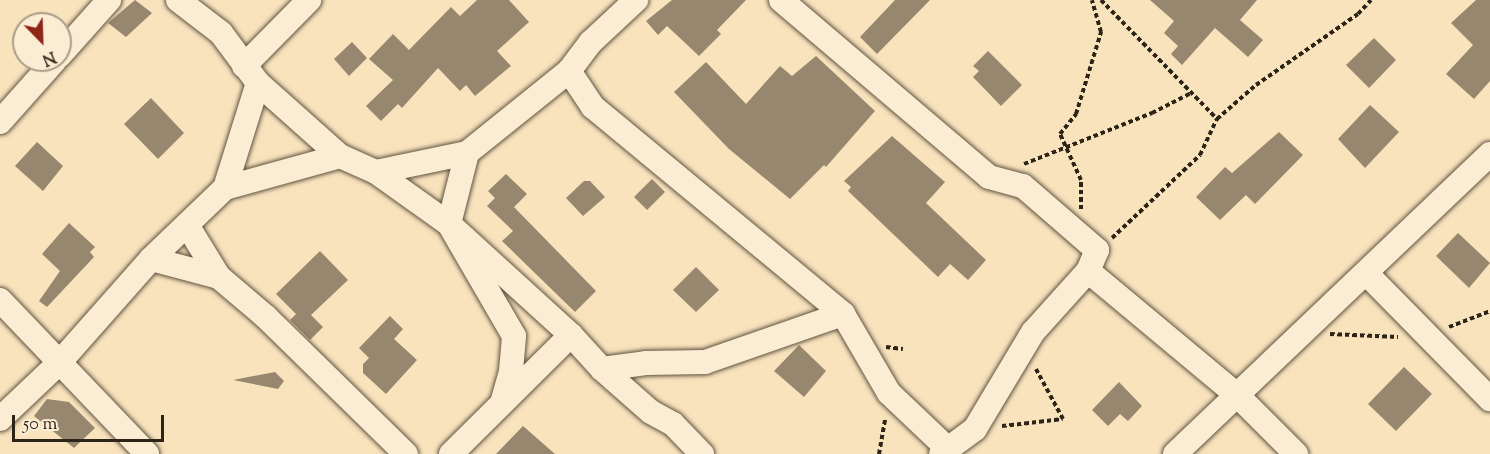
<!DOCTYPE html>
<html>
<head>
<meta charset="utf-8">
<style>
  body { margin:0 }
  #map { position:relative; width:1490px; height:454px; overflow:hidden; background:#f9e3bd; font-family:"Sorts Mill Goudy",serif }
  div>[style] { position:absolute }
  [style*='--x'] { left:calc(var(--x)*1px); top:calc(var(--y)*1px); width:calc(var(--w)*1px); rotate:calc(var(--a)*1deg) }
  .building>* { inset:0; background:#97876e }
  .path>* { height:4px; margin-top:-2px; transform-origin:0; background:repeating-linear-gradient(90deg,#2d2418 0 4.5px,transparent 0 7.5px) }
  .roads { filter:drop-shadow(0 0 2px #605441) drop-shadow(0 0 2px #605441) }
  .minor>* { height:24px; margin:-12px; padding:0 12px; transform-origin:12px; border-radius:12px; background:#fbedd4 }
  span { translate:-50% -50%; white-space:nowrap; text-align:center; line-height:1.15; -webkit-text-stroke:5px #fbedd4; paint-order:stroke }
  .north { position:absolute; left:12px; top:12px; width:60px; height:60px; box-sizing:border-box; background:#fbedd4; border:2px solid #a99d89; border-radius:50%; rotate:157deg; font-size:16px; font-weight:700; line-height:24px; text-align:center; color:#2d2418 }
  .north::after { content:''; display:block; margin:auto; width:21px; height:27px; background:#8f2418; clip-path:polygon(50% 0,100% 100%,50% 72%,0 100%) }
  .scale { position:absolute; left:12px; top:415px; width:152px; height:27px; box-sizing:border-box; border:3px solid #2d2418; border-top:0; padding-left:8px; font-size:18px; line-height:21px; white-space:nowrap; color:#2d2418; -webkit-text-stroke:4px #fbedd4; paint-order:stroke }
</style>
</head>
<body>
<div id="map">
  <div class="building">
    <div style="clip-path:polygon(135px 0,152px 13px,126px 37px,108px 23px)"></div>
    <div style="clip-path:polygon(477px 0,509px 0,529px 22px,497px 51px,511px 66px,475px 96px,466px 85px,460px 91px,438px 68px,402px 108px,398px 104px,381px 121px,366px 106px,393px 80px,369px 59px,393px 34px,409px 50px,451px 7px,460px 16px)"></div>
    <div style="clip-path:polygon(672px 0,746px 0,717px 30px,721px 34px,699px 56px,667px 26px,658px 35px,646px 21px)"></div>
    <div style="clip-path:polygon(895px 0,930px 0,877px 54px,860px 37px)"></div>
    <div style="clip-path:polygon(1150px 0,1257px 0,1240px 20px,1263px 40px,1248px 57px,1215px 28px,1182px 65px,1171px 54px,1178px 46px,1164px 33px,1174px 21px)"></div>
    <div style="clip-path:polygon(1476px 0,1490px 0,1490px 81px,1474px 99px,1446px 74px,1473px 45px,1451px 23px)"></div>
    <div style="clip-path:polygon(1374px 38px,1396px 60px,1369px 88px,1346px 65px)"></div>
    <div style="clip-path:polygon(352px 42px,367px 58px,349px 76px,334px 59px)"></div>
    <div style="clip-path:polygon(988px 51px,1022px 85px,1001px 106px,973px 77px,979px 71px,973px 66px)"></div>
    <div style="clip-path:polygon(816px 56px,875px 111px,826px 167px,824px 165px,790px 199px,729px 149px,674px 92px,706px 62px,746px 104px,780px 66px,792px 76px)"></div>
    <div style="clip-path:polygon(151px 98px,184px 133px,158px 159px,124px 124px)"></div>
    <div style="clip-path:polygon(1370px 105px,1399px 132px,1365px 168px,1338px 139px)"></div>
    <div style="clip-path:polygon(1279px 132px,1303px 155px,1255px 204px,1246px 195px,1220px 220px,1196px 197px,1225px 167px,1232px 173px)"></div>
    <div style="clip-path:polygon(892px 136px,945px 182px,926px 203px,986px 260px,968px 280px,950px 264px,938px 277px,848px 191px,851px 187px,844px 181px)"></div>
    <div style="clip-path:polygon(37px 142px,63px 166px,43px 191px,15px 166px)"></div>
    <div style="clip-path:polygon(506px 174px,527px 194px,514px 207px,596px 291px,575px 312px,502px 241px,513px 231px,487px 206px,495px 198px,488px 191px)"></div>
    <div style="clip-path:polygon(652px 179px,665px 192px,647px 210px,634px 197px)"></div>
    <div style="clip-path:polygon(584px 181px,590px 181px,605px 197px,583px 216px,566px 198px)"></div>
    <div style="clip-path:polygon(69px 223px,95px 247px,90px 252px,94px 257px,47px 307px,39px 301px,60px 271px,42px 254px)"></div>
    <div style="clip-path:polygon(1458px 233px,1490px 263px,1469px 288px,1436px 256px)"></div>
    <div style="clip-path:polygon(320px 251px,348px 280px,311px 315px,323px 327px,310px 340px,290px 320px,296px 314px,276px 294px)"></div>
    <div style="clip-path:polygon(696px 267px,719px 290px,696px 312px,673px 290px)"></div>
    <div style="clip-path:polygon(390px 316px,403px 329px,394px 339px,417px 360px,386px 394px,363px 373px,363px 364px,369px 358px,359px 348px)"></div>
    <div style="clip-path:polygon(799px 345px,826px 371px,804px 397px,774px 371px)"></div>
    <div style="clip-path:polygon(1404px 367px,1432px 394px,1396px 431px,1368px 404px)"></div>
    <div style="clip-path:polygon(275px 372px,284px 381px,278px 389px,233px 380px)"></div>
    <div style="clip-path:polygon(1119px 382px,1142px 406px,1128px 421px,1120px 414px,1108px 426px,1092px 410px)"></div>
    <div style="clip-path:polygon(47px 399px,69px 402px,95px 428px,74px 448px,34px 416px)"></div>
    <div style="clip-path:polygon(523px 426px,555px 454px,496px 454px)"></div>
  </div>
  <div class="path">
    <div style="--x:1101;--y:0;--w:166;--a:45.7"></div>
    <div style="--x:1024;--y:164;--w:138;--a:-21.7"></div>
    <div style="--x:1152;--y:113;--w:44;--a:-27.1"></div>
    <div style="--x:1081;--y:209;--w:29;--a:-90"></div>
    <div style="--x:1081;--y:180;--w:51;--a:-114.5"></div>
    <div style="--x:1060;--y:134;--w:26;--a:-51"></div>
    <div style="--x:1076;--y:114;--w:86;--a:-73"></div>
    <div style="--x:1101;--y:32;--w:33;--a:-106"></div>
    <div style="--x:1112;--y:238;--w:121;--a:-43.3"></div>
    <div style="--x:1200;--y:155;--w:40;--a:-65"></div>
    <div style="--x:1217;--y:119;--w:52;--a:-41.1"></div>
    <div style="--x:1256;--y:85;--w:124;--a:-34.8"></div>
    <div style="--x:1358;--y:14;--w:19;--a:-47"></div>
    <div style="--x:1449;--y:327;--w:44;--a:-21.3"></div>
    <div style="--x:1330;--y:334;--w:68;--a:2.5"></div>
    <div style="--x:886;--y:347;--w:17;--a:7"></div>
    <div style="--x:1002;--y:426;--w:61;--a:-6.5"></div>
    <div style="--x:1063;--y:419;--w:57;--a:-118.4"></div>
    <div style="--x:879;--y:454;--w:36;--a:-80"></div>
  </div>
  <div class="roads">
    <div class="minor">
      <div style="--x:178;--y:0;--w:54;--a:37.5"></div>
      <div style="--x:221;--y:33;--w:62;--a:53.5"></div>
      <div style="--x:258;--y:83;--w:110;--a:41.7"></div>
      <div style="--x:340;--y:156;--w:39;--a:24"></div>
      <div style="--x:376;--y:172;--w:90;--a:35.5"></div>
      <div style="--x:449;--y:224;--w:165;--a:42.3"></div>
      <div style="--x:571;--y:335;--w:46;--a:47.6"></div>
      <div style="--x:602;--y:369;--w:65;--a:41.3"></div>
      <div style="--x:651;--y:412;--w:25;--a:29"></div>
      <div style="--x:673;--y:424;--w:42;--a:46"></div>
      <div style="--x:781;--y:0;--w:273;--a:40.4"></div>
      <div style="--x:989;--y:177;--w:35;--a:15"></div>
      <div style="--x:1023;--y:186;--w:98;--a:40.9"></div>
      <div style="--x:1097;--y:250;--w:23;--a:113"></div>
      <div style="--x:1088;--y:271;--w:82;--a:132"></div>
      <div style="--x:1033;--y:332;--w:113;--a:120.9"></div>
      <div style="--x:975;--y:429;--w:42;--a:143.7"></div>
      <div style="--x:60;--y:55;--w:74;--a:-48.3"></div>
      <div style="--x:244;--y:66;--w:93;--a:-45.4"></div>
      <div style="--x:569;--y:71;--w:43;--a:56.3"></div>
      <div style="--x:593;--y:107;--w:325;--a:39.6"></div>
      <div style="--x:843;--y:314;--w:91;--a:59.8"></div>
      <div style="--x:889;--y:393;--w:81;--a:43.5"></div>
      <div style="--x:0;--y:122;--w:83;--a:-48.4"></div>
      <div style="--x:376;--y:172;--w:93;--a:-11.8"></div>
      <div style="--x:225;--y:188;--w:119;--a:-15.5"></div>
      <div style="--x:187;--y:225;--w:61;--a:58.4"></div>
      <div style="--x:219;--y:277;--w:62;--a:40.4"></div>
      <div style="--x:266;--y:317;--w:196;--a:44.4"></div>
      <div style="--x:151;--y:259;--w:70;--a:14.8"></div>
      <div style="--x:1088;--y:271;--w:197;--a:39.8"></div>
      <div style="--x:1239;--y:397;--w:81;--a:45"></div>
      <div style="--x:1366;--y:273;--w:177;--a:45.5"></div>
      <div style="--x:0;--y:300;--w:213;--a:46.3"></div>
      <div style="--x:602;--y:369;--w:44;--a:-7.8"></div>
      <div style="--x:646;--y:363;--w:59;--a:-1"></div>
      <div style="--x:705;--y:362;--w:146;--a:-19.2"></div>
      <div style="--x:502;--y:403;--w:33;--a:-74"></div>
      <div style="--x:511;--y:371;--w:35;--a:-85"></div>
      <div style="--x:514;--y:336;--w:129;--a:-120.1"></div>
      <div style="--x:449;--y:224;--w:73;--a:-75.8"></div>
      <div style="--x:467;--y:153;--w:131;--a:-38.8"></div>
      <div style="--x:569;--y:71;--w:36;--a:-53"></div>
      <div style="--x:591;--y:42;--w:62;--a:-43"></div>
      <div style="--x:0;--y:419;--w:81;--a:-43.5"></div>
      <div style="--x:59;--y:363;--w:139;--a:-48.5"></div>
      <div style="--x:151;--y:259;--w:103;--a:-43.8"></div>
      <div style="--x:225;--y:188;--w:110;--a:-72.6"></div>
      <div style="--x:451;--y:454;--w:169;--a:-44.8"></div>
      <div style="--x:1175;--y:454;--w:435;--a:-43.6"></div>
    </div>
  </div>
  <div class="north">N</div>
  <div class="scale">50 m</div>
</div>
</body>
</html>
